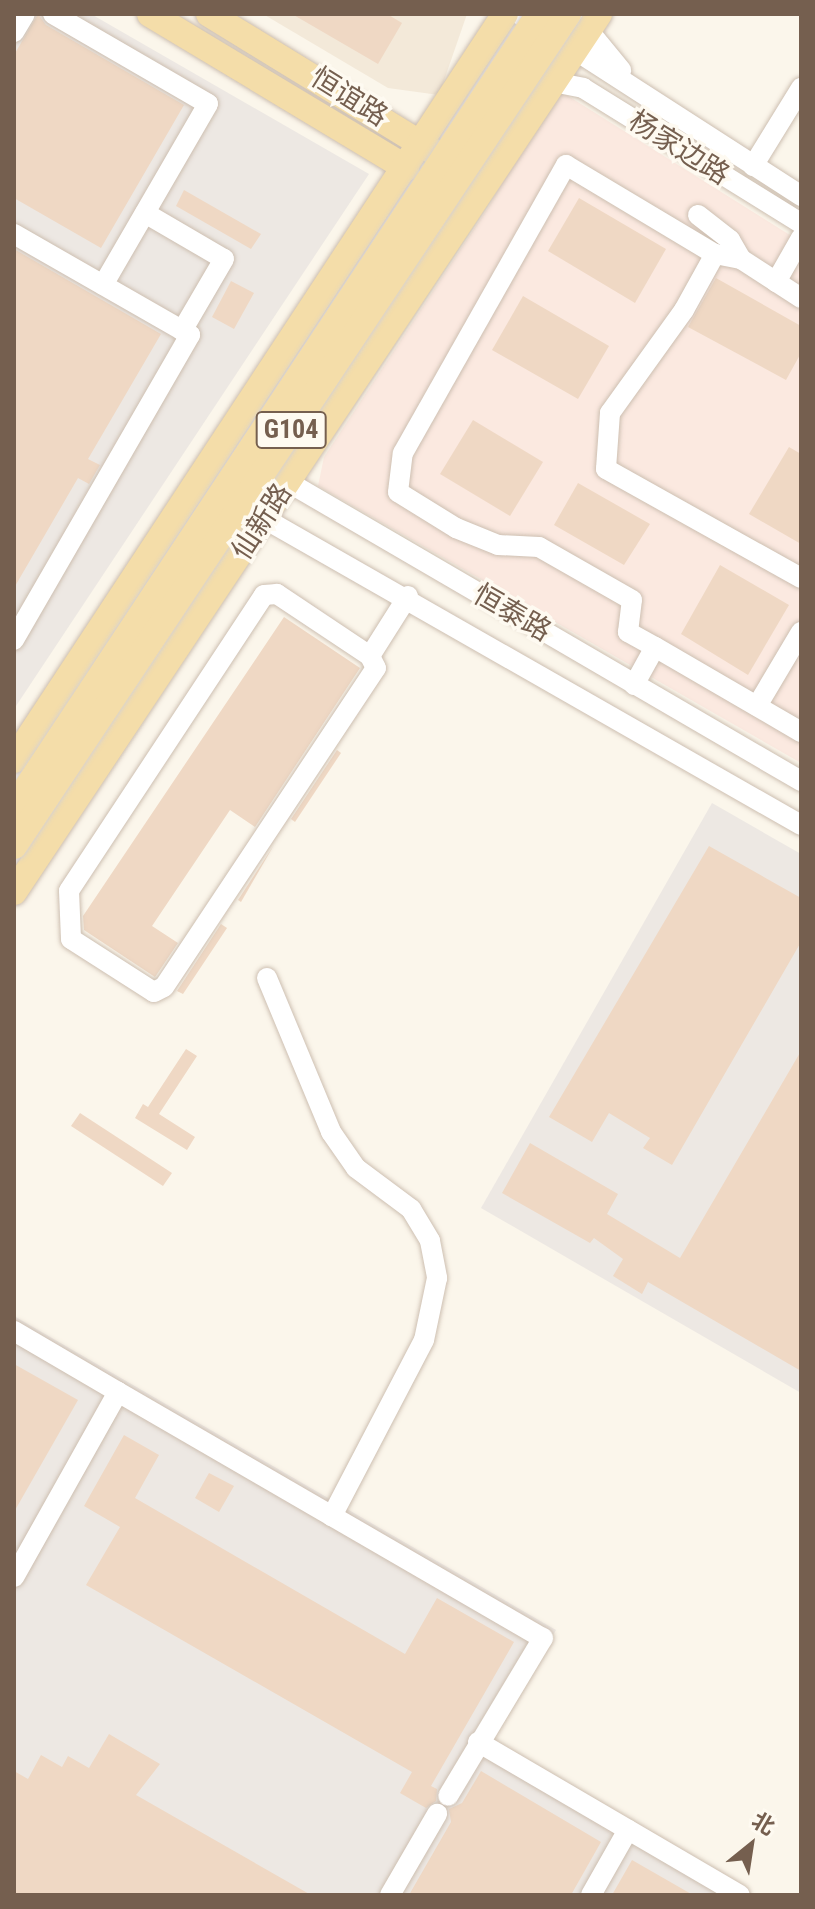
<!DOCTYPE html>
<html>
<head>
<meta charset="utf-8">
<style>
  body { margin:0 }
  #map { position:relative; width:815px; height:1909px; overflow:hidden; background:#fbf6eb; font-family:"Roboto Condensed","Noto Sans SC",sans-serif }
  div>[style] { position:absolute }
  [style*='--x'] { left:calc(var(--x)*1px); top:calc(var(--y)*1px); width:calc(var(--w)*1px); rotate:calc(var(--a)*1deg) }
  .residential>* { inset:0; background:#f3e9d9 }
  .commercial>* { inset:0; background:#fbe9e0 }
  .industrial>* { inset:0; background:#ede8e3 }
  .building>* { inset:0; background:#efd8c4 }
  .roads { filter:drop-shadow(0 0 2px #cdbfb1) drop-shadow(0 0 2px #cdbfb1) }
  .minor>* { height:20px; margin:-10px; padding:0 10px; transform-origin:10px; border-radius:10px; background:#fff }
  .major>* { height:26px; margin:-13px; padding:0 13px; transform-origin:13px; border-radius:13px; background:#f4dda9 }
  .bridges { filter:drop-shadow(0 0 2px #d8d2ce) drop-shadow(0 0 2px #d8d2ce) }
  .major-bridge>* { height:26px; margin:-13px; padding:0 13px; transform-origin:13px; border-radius:13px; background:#f4dda9 }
  span { translate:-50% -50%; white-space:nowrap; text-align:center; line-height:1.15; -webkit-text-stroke:7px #fefaf1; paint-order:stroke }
  .shield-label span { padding:2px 6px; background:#fefaf1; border:2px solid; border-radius:6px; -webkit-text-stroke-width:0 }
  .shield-label { font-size:26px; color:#755f4f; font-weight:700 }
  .street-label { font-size:28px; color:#755f4f }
  .frame { position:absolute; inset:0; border:16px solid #755f4f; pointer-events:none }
  .north { position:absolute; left:711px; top:1805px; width:80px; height:80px; -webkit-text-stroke:6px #fefaf1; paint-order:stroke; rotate:30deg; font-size:22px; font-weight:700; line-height:32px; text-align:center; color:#755f4f }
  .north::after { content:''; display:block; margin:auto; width:28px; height:36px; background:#755f4f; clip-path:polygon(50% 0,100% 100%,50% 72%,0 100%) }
</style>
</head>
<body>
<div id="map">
  <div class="residential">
    <div style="clip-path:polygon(263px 14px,467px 14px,439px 95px,388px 88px)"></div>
  </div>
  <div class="commercial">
    <div style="clip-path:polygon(557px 89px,801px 242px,801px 763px,318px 486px,324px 457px,489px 206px)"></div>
  </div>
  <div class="industrial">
    <div style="clip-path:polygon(14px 14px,91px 14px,369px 174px,14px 709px)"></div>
    <div style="clip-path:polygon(712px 803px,801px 854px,801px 1393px,481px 1208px)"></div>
    <div style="clip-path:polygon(14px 1316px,556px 1630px,491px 1742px,755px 1895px,14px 1895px)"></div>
  </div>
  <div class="building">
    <div style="clip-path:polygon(38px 14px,46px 25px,184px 105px,101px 248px,14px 198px,14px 55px)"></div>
    <div style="clip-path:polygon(292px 14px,387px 14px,402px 23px,378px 64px)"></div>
    <div style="clip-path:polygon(184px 190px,261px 234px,251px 249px,176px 206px)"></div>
    <div style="clip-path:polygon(579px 198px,666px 249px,635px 303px,548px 251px)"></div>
    <div style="clip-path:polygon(14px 249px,161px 334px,88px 459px,100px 465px,89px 484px,78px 478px,14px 588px)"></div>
    <div style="clip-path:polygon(716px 278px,801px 326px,801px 353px,786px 380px,688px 327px)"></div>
    <div style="clip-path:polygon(231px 281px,254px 293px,234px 329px,212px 317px)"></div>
    <div style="clip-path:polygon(523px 296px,609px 346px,578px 399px,492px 350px)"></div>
    <div style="clip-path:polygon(473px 420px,543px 462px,510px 516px,440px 474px)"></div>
    <div style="clip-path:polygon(789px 447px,801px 454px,801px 544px,749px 514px)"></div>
    <div style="clip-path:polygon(578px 483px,650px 524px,624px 565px,554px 525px)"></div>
    <div style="clip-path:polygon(720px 565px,789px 605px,748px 675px,681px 634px)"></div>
    <div style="clip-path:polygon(284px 617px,360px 668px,255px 827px,230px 810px,152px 926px,178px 943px,155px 977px,84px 930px,83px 916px)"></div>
    <div style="clip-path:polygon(337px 750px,341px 753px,295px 822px,291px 819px)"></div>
    <div style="clip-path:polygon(274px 845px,241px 902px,238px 900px)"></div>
    <div style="clip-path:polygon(709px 846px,801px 898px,801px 942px,672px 1165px,643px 1148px,650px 1138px,609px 1113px,592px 1142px,549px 1117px)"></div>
    <div style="clip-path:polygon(221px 924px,227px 928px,183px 994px,177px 991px)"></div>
    <div style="clip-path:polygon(186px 1049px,197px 1056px,159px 1114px,195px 1137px,187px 1150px,135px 1118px,143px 1104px,148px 1107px)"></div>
    <div style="clip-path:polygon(801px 1051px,801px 1371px,648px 1282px,642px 1294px,613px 1276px,623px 1259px,594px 1238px,590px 1243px,502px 1193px,530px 1143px,618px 1194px,607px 1214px,680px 1258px)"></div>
    <div style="clip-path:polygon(80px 1113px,172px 1173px,163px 1186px,71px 1126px)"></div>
    <div style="clip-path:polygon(14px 1364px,78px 1400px,14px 1512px)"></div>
    <div style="clip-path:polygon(124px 1435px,159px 1455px,135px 1498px,405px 1654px,437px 1598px,514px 1642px,431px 1786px,437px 1789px,436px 1801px,426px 1808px,400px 1793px,412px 1772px,86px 1585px,120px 1527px,84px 1506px)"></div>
    <div style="clip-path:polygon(209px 1473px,234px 1486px,219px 1512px,195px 1498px)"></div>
    <div style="clip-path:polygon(109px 1734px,160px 1764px,136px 1795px,311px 1895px,14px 1895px,14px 1771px,28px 1779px,41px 1755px,62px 1767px,68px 1756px,89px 1768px)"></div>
    <div style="clip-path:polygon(481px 1771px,601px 1842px,571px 1895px,409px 1895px,451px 1822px,449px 1809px,462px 1803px)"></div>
    <div style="clip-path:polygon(632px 1860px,693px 1895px,612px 1895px)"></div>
  </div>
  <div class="roads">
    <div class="minor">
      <div style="--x:53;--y:14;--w:179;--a:30.1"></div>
      <div style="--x:208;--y:104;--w:209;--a:120.1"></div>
      <div style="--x:519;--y:14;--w:336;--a:32.8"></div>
      <div style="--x:580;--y:20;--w:65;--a:50.6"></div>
      <div style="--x:14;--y:32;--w:21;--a:-59"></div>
      <div style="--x:553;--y:82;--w:31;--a:11"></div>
      <div style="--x:583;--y:88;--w:256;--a:31.8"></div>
      <div style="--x:753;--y:166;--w:92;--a:-58.4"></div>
      <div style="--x:145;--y:213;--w:91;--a:30.2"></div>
      <div style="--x:224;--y:259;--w:83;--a:120.3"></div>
      <div style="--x:698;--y:215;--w:41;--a:38"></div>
      <div style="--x:730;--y:240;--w:22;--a:60"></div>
      <div style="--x:14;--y:234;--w:203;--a:29.8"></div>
      <div style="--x:190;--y:335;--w:352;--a:120"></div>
      <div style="--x:715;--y:254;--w:64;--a:119"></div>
      <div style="--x:684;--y:310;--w:127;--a:125.7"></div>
      <div style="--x:610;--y:413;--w:56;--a:94.1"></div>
      <div style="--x:606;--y:469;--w:223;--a:29.2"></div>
      <div style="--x:776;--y:282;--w:51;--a:-60.4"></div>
      <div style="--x:276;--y:475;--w:608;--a:30.24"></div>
      <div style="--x:265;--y:519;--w:617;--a:29.72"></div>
      <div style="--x:655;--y:647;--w:169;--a:30.2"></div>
      <div style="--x:370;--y:656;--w:112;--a:-146.3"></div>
      <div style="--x:277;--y:594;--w:13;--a:176"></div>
      <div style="--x:264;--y:595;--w:354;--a:123.4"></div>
      <div style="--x:69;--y:891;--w:48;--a:87.6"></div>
      <div style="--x:71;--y:939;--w:98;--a:32.6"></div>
      <div style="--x:154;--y:992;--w:11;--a:-27"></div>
      <div style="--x:164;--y:987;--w:383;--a:-56.4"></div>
      <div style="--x:376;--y:668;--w:13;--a:-117"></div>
      <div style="--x:370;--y:656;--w:71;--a:-57.7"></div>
      <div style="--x:634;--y:685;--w:43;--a:-61.1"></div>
      <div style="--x:655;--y:647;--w:31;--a:-151"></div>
      <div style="--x:628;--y:632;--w:32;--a:-83"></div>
      <div style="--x:632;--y:600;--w:107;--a:-150.3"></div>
      <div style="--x:539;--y:547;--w:41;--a:-177.2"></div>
      <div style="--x:498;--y:545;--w:45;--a:-158"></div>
      <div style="--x:456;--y:528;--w:68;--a:-148.2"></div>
      <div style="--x:398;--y:492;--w:39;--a:-83"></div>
      <div style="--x:403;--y:453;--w:331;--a:-60.5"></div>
      <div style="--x:566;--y:165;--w:174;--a:30.9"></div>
      <div style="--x:715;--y:254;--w:26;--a:11"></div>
      <div style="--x:741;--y:259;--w:72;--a:33"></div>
      <div style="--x:757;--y:706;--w:86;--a:-59.3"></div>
      <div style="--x:267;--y:978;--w:167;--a:67.4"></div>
      <div style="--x:331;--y:1132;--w:44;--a:55.2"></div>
      <div style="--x:356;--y:1168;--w:69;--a:36.7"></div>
      <div style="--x:411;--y:1209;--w:37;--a:59"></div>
      <div style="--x:430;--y:1241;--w:38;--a:79"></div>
      <div style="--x:437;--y:1278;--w:63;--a:101.8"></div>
      <div style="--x:424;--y:1340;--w:199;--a:117.6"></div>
      <div style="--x:14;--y:1331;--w:121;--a:30.4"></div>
      <div style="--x:118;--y:1392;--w:212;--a:119.3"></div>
      <div style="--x:118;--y:1392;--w:491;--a:30.1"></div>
      <div style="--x:543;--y:1638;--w:184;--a:121"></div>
      <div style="--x:478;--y:1742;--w:303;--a:30.3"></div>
      <div style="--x:390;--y:1895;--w:94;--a:-59.9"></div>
      <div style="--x:591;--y:1895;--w:75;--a:-60.4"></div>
    </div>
    <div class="major">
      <div style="--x:150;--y:14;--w:299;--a:31"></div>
      <div style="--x:209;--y:14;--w:266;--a:31.5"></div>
      <div style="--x:14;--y:760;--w:893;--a:-56.65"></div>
      <div style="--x:14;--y:892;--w:1055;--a:-56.32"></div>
    </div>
  </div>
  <div class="bridges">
    <div class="major-bridge">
      <div style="--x:14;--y:807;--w:951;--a:-56.49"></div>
      <div style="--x:14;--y:846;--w:1000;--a:-56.34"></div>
    </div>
  </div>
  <div class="shield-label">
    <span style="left:291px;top:430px">G104</span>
  </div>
  <div class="street-label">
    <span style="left:349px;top:97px;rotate:32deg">恒谊路</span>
    <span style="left:679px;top:148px;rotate:32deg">杨家边路</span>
    <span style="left:262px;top:522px;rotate:-57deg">仙新路</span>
    <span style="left:512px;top:613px;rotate:30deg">恒泰路</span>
  </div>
  <div class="frame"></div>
  <div class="north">北</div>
</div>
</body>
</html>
